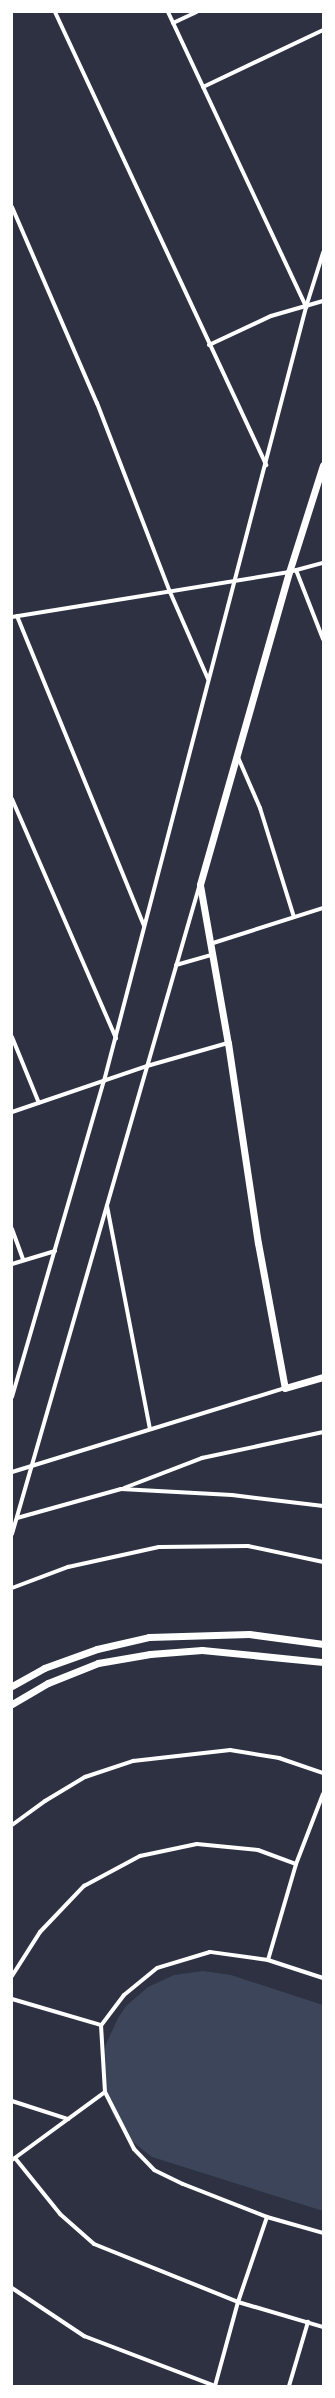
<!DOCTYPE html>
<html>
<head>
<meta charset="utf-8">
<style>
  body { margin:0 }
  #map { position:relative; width:335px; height:2398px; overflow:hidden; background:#2d3142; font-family:"Nunito Sans",sans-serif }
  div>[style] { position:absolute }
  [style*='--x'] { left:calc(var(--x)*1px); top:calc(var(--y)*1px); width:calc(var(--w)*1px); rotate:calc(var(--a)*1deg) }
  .green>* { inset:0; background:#3c4559 }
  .minor>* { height:4px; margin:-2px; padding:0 2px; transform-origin:2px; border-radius:2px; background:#fff }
  .tertiary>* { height:7px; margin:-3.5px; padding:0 3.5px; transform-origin:3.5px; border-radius:3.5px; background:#fff }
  span { translate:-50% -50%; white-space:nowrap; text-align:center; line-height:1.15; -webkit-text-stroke:3.5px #fff; paint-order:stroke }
  .frame { position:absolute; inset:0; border:13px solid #fff; pointer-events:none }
</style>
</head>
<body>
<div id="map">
  <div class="green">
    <div style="clip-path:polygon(203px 1971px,231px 1975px,323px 2005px,323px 2211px,152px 2157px,129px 2139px,113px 2115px,104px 2088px,103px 2059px,106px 2044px,118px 2018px,126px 2006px,148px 1987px,174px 1975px)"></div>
  </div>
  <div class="minor">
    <div style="--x:55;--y:12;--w:500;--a:65"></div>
    <div style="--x:168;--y:12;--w:326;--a:64.9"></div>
    <div style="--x:173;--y:23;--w:26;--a:-25"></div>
    <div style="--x:203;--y:87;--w:133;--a:-25.4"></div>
    <div style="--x:12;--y:207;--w:214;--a:66.6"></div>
    <div style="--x:97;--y:403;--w:203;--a:68.9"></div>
    <div style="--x:170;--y:592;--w:95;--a:66.4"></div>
    <div style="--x:209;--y:345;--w:68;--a:-25.1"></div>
    <div style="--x:271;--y:316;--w:54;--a:-16.1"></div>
    <div style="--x:296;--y:570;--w:74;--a:68.6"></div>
    <div style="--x:17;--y:616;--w:335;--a:67.7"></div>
    <div style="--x:12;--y:617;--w:281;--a:-9.2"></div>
    <div style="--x:289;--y:572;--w:35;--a:-15"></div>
    <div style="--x:237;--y:755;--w:58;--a:66.5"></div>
    <div style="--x:260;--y:808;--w:114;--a:72.7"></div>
    <div style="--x:12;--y:799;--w:261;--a:66.5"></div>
    <div style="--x:210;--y:944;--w:119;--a:-17.7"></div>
    <div style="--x:176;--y:965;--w:37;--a:-16"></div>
    <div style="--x:12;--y:1037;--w:71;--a:67.8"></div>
    <div style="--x:12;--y:1112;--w:143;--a:-18.8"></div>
    <div style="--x:147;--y:1066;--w:84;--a:-15.9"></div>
    <div style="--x:107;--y:1206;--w:227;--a:79.1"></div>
    <div style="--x:12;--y:1229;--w:33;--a:70"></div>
    <div style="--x:12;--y:1264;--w:45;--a:-16.8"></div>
    <div style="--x:12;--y:1397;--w:329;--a:-73.8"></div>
    <div style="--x:104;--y:1081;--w:800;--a:-75.37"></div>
    <div style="--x:306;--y:307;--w:57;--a:-72.5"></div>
    <div style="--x:12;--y:1472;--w:286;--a:-17.1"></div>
    <div style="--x:124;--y:1488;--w:84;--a:-21"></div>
    <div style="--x:202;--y:1458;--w:124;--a:-12.1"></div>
    <div style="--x:17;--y:1518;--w:108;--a:-15.6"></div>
    <div style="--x:121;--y:1489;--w:111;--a:3.1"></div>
    <div style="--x:232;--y:1495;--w:92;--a:6.9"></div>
    <div style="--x:12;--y:1534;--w:673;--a:-73.88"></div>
    <div style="--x:12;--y:1588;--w:60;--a:-20.6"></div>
    <div style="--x:68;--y:1567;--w:93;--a:-12.4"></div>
    <div style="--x:159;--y:1547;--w:89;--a:-0.6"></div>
    <div style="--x:248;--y:1546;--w:77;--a:12"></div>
    <div style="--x:12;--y:1825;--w:41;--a:-36"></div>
    <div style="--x:45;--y:1801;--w:47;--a:-31"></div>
    <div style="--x:85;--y:1777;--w:51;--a:-18.4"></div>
    <div style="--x:133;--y:1761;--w:98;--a:-6.5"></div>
    <div style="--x:230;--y:1750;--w:50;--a:9.3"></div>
    <div style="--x:279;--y:1758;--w:46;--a:18.8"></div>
    <div style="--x:268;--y:1960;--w:100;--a:-73.7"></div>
    <div style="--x:296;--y:1864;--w:75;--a:-68.9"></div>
    <div style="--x:12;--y:1976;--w:52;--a:-57.5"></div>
    <div style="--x:40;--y:1932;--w:64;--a:-46.3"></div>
    <div style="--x:84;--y:1886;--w:64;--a:-28.2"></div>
    <div style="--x:140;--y:1856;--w:58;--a:-11.9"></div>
    <div style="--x:197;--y:1844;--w:61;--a:5.6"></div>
    <div style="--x:258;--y:1850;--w:40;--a:20.2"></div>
    <div style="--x:323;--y:1978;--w:58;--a:-161.9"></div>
    <div style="--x:268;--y:1960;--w:59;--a:-172.1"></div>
    <div style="--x:210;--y:1952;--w:55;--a:163.2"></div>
    <div style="--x:157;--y:1968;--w:43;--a:140.7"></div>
    <div style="--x:124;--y:1995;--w:38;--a:127"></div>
    <div style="--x:101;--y:2025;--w:67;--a:86.6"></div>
    <div style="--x:105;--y:2092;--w:64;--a:63"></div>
    <div style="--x:134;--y:2149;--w:29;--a:46"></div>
    <div style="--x:154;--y:2170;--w:32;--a:26"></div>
    <div style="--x:183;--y:2184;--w:90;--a:21.4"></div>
    <div style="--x:267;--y:2217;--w:58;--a:15.9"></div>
    <div style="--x:12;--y:1999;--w:93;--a:16.3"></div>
    <div style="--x:12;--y:2101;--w:59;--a:17.8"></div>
    <div style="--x:15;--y:2158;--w:72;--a:51.2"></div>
    <div style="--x:60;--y:2214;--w:45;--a:41.4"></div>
    <div style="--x:94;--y:2244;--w:155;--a:21.9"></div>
    <div style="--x:238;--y:2302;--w:89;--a:16.4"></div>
    <div style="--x:12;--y:2160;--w:115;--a:-36.2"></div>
    <div style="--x:12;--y:2288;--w:87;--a:33.7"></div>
    <div style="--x:84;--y:2336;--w:140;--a:20.9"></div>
    <div style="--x:215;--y:2386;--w:87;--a:-74.7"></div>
    <div style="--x:238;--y:2302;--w:90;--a:-71.2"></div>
    <div style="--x:289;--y:2386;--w:67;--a:-73.5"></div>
  </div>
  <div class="tertiary">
    <div style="--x:323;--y:465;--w:112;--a:107.6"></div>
    <div style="--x:289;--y:572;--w:325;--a:105.9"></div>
    <div style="--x:200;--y:885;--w:160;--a:80"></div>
    <div style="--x:228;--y:1043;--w:202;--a:81.5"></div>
    <div style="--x:258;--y:1243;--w:147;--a:79.5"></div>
    <div style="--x:285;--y:1388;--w:40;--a:-16"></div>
    <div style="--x:12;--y:1686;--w:37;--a:-29"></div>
    <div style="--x:44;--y:1668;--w:56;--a:-19.7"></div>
    <div style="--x:97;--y:1649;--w:53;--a:-13"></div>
    <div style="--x:149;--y:1637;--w:100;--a:-1.7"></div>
    <div style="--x:249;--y:1634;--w:75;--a:7.7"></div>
    <div style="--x:12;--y:1704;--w:42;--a:-30.3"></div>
    <div style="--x:48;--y:1683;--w:54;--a:-21.8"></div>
    <div style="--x:98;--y:1663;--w:53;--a:-9.8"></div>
    <div style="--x:150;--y:1654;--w:52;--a:-4.4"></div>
    <div style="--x:202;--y:1650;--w:122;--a:5.7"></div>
  </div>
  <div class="frame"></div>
</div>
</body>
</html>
